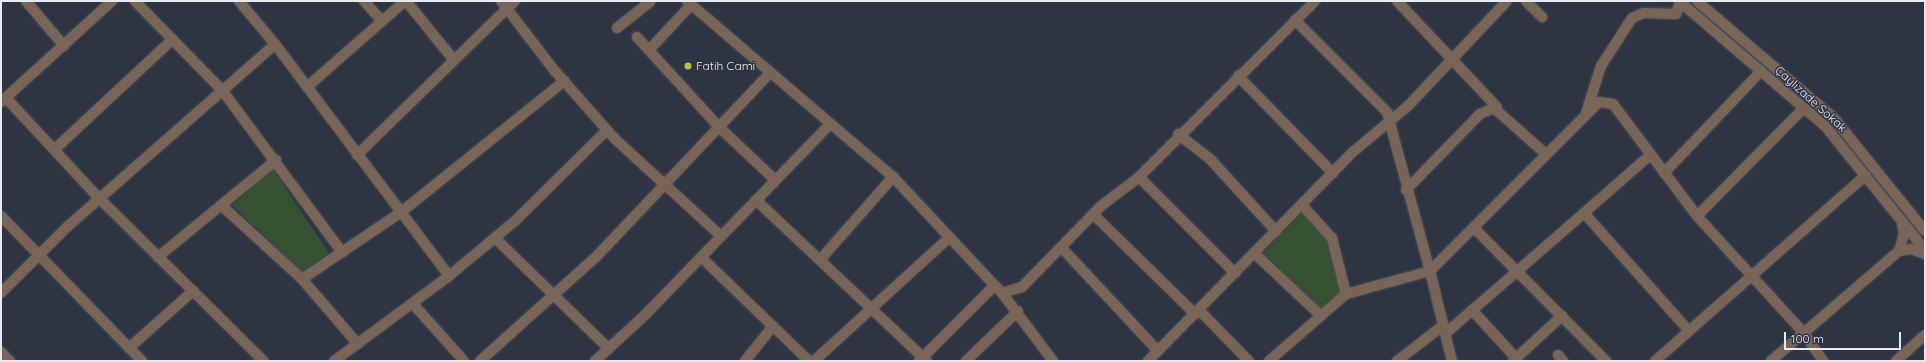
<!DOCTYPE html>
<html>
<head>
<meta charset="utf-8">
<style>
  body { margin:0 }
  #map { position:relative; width:1926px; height:362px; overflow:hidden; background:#2e3441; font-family:Quicksand,sans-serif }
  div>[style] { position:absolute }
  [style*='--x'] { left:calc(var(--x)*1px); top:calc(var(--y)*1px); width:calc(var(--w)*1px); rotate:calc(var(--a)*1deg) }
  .green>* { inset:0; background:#375232 }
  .roads { filter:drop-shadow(0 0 1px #4b515d) drop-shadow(0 0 1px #4b515d) }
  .minor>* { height:10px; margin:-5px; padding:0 5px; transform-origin:5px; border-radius:5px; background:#796558 }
  .dots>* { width:11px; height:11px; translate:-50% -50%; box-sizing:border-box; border:2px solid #2e3441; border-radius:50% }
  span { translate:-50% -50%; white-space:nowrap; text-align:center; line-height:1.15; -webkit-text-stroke:3px #2e3441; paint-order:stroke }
  .poi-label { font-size:12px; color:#e6eaf3 }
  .left { translate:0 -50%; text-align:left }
  .street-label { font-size:12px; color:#e6eaf3 }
  .frame { position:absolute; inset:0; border:2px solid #e6eaf3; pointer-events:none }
  .scale { position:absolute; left:1784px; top:332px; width:117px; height:18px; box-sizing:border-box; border:2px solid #e6eaf3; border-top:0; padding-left:5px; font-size:12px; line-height:14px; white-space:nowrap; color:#e6eaf3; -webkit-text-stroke:3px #2e3441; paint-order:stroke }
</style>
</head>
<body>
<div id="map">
  <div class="green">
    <div style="clip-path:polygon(273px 169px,329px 253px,302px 272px,232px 205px)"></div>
    <div style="clip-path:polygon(1302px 211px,1328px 239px,1341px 293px,1322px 309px,1263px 253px)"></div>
  </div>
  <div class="roads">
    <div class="minor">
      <div style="--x:26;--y:1;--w:59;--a:49.8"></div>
      <div style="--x:135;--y:1;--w:124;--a:45.7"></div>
      <div style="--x:222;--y:90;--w:202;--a:53.5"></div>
      <div style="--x:364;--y:1;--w:25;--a:48"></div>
      <div style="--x:406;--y:1;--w:76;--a:50.9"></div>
      <div style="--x:501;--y:1;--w:88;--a:52.4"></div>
      <div style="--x:555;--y:71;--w:89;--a:48.6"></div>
      <div style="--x:614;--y:138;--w:145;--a:42.5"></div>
      <div style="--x:687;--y:1;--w:271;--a:40.5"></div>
      <div style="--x:893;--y:177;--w:159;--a:46.8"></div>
      <div style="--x:1002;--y:293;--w:85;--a:53.1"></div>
      <div style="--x:1397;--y:1;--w:146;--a:46.7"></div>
      <div style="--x:1526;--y:1;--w:23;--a:45"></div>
      <div style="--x:1679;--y:1;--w:192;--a:40.6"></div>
      <div style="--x:1825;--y:126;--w:159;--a:51.1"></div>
      <div style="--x:1697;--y:1;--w:179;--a:40.5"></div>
      <div style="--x:1833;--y:117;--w:146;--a:51.1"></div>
      <div style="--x:1295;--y:20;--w:130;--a:45"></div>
      <div style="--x:1387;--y:112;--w:165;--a:74.9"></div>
      <div style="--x:1430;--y:271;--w:239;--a:-45"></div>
      <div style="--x:1599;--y:102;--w:14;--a:8"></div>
      <div style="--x:1613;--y:104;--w:140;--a:53.1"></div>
      <div style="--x:1697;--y:216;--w:152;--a:-45.3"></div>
      <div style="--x:617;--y:28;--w:43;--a:-38.5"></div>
      <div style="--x:637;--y:37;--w:122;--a:47.7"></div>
      <div style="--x:719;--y:127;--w:77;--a:43.4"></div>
      <div style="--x:275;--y:44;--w:290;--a:53.1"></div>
      <div style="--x:449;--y:276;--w:143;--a:143.5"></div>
      <div style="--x:649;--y:50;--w:62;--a:-47"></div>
      <div style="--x:1238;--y:76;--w:136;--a:45.6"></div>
      <div style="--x:307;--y:87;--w:130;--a:-41.3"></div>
      <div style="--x:6;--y:98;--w:137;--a:47.1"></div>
      <div style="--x:99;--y:198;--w:232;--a:44.7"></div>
      <div style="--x:1;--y:102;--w:150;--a:-42.3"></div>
      <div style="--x:1586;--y:113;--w:49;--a:-72.3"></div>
      <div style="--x:1601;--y:66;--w:57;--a:-57.1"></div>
      <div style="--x:1632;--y:18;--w:13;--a:-23"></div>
      <div style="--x:1644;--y:13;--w:32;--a:2"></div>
      <div style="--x:1676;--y:14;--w:14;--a:-73"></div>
      <div style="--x:1178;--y:134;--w:41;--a:38"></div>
      <div style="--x:1210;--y:159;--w:98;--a:47.5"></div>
      <div style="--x:55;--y:149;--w:161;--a:-43"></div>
      <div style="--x:357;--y:155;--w:221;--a:-44.3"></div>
      <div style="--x:1664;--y:173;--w:141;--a:-46.4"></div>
      <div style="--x:1139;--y:177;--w:136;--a:45"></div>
      <div style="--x:1406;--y:190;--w:106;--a:-45.8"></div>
      <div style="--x:1480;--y:114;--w:15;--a:-23"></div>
      <div style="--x:1494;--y:108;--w:69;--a:41.5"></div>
      <div style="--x:756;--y:200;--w:235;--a:43.3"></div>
      <div style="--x:221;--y:205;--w:110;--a:42.4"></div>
      <div style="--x:302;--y:279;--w:86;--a:49.3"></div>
      <div style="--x:1302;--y:205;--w:45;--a:47.7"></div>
      <div style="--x:1332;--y:238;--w:58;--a:76"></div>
      <div style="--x:1584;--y:213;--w:88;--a:-41.3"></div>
      <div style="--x:1093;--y:214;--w:143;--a:44.4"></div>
      <div style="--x:1;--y:216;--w:202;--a:45.8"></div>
      <div style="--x:1697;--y:216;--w:157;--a:47.6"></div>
      <div style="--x:1803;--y:332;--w:35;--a:55"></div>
      <div style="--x:1902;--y:222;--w:12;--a:81"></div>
      <div style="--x:1904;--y:234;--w:18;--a:106"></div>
      <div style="--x:1899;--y:251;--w:12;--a:-9"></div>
      <div style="--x:1911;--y:249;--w:15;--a:20"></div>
      <div style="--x:1474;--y:228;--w:187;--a:45.2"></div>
      <div style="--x:495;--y:238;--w:159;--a:44.2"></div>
      <div style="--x:1254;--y:253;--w:92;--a:43.2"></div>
      <div style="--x:158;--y:257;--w:153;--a:-39.4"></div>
      <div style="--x:701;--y:257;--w:150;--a:43.9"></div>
      <div style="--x:820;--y:260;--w:111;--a:-48.7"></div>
      <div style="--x:449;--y:276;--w:86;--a:-39.8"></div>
      <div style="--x:515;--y:221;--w:129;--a:-44.7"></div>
      <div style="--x:302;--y:279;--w:118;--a:-34"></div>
      <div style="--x:400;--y:213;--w:211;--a:-38.8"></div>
      <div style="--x:1;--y:293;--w:93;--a:-45"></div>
      <div style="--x:67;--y:227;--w:277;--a:-41.3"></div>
      <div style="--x:275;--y:44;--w:56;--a:-129.9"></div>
      <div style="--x:1002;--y:293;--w:21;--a:-17"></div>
      <div style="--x:1022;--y:287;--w:56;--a:-45.7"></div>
      <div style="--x:413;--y:304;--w:76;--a:48.2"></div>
      <div style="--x:1199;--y:310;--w:71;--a:45.6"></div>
      <div style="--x:1472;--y:310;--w:65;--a:47.5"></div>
      <div style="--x:1446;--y:333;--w:183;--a:-41"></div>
      <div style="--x:1584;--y:213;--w:158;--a:48.3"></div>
      <div style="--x:129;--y:348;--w:86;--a:-41.7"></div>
      <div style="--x:1158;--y:351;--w:142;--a:-133"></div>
      <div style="--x:1061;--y:247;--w:57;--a:-45.7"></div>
      <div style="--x:1101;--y:206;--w:48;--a:-37.3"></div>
      <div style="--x:1139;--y:177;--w:249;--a:-45"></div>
      <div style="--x:1;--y:352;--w:13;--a:45"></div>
      <div style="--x:1558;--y:355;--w:8;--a:50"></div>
      <div style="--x:480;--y:361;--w:156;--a:-41.9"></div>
      <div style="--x:596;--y:257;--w:252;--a:-46.6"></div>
      <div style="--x:595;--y:361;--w:68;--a:-42.6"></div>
      <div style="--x:645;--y:315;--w:264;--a:-45.9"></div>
      <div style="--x:745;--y:361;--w:45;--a:-51.3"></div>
      <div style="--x:814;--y:361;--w:184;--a:-42.4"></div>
      <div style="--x:919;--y:361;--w:107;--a:-45"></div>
      <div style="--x:966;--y:361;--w:72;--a:-43.9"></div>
      <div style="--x:1148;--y:361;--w:294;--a:-45.6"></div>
      <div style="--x:1354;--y:151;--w:70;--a:-39.8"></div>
      <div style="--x:1408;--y:106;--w:144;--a:-46.7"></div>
      <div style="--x:1269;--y:361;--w:102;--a:-41"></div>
      <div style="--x:1346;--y:294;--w:87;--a:-15.3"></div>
      <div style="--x:1430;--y:271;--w:93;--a:76.3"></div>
      <div style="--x:1397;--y:361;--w:59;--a:-37.5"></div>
      <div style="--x:1513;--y:361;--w:67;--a:-42.6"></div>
      <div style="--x:1655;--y:361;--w:281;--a:-41.4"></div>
      <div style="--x:1771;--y:361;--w:169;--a:-40.7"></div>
      <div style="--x:1896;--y:361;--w:39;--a:-42"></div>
    </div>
  </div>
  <div class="dots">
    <div style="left:688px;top:66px;background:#bac046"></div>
  </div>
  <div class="poi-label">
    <span class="left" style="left:696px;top:66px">Fatih Cami</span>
  </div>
  <div class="street-label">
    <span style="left:1811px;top:99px;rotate:42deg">Çaylızade Sokak</span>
  </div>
  <div class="frame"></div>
  <div class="scale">100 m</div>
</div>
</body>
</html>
